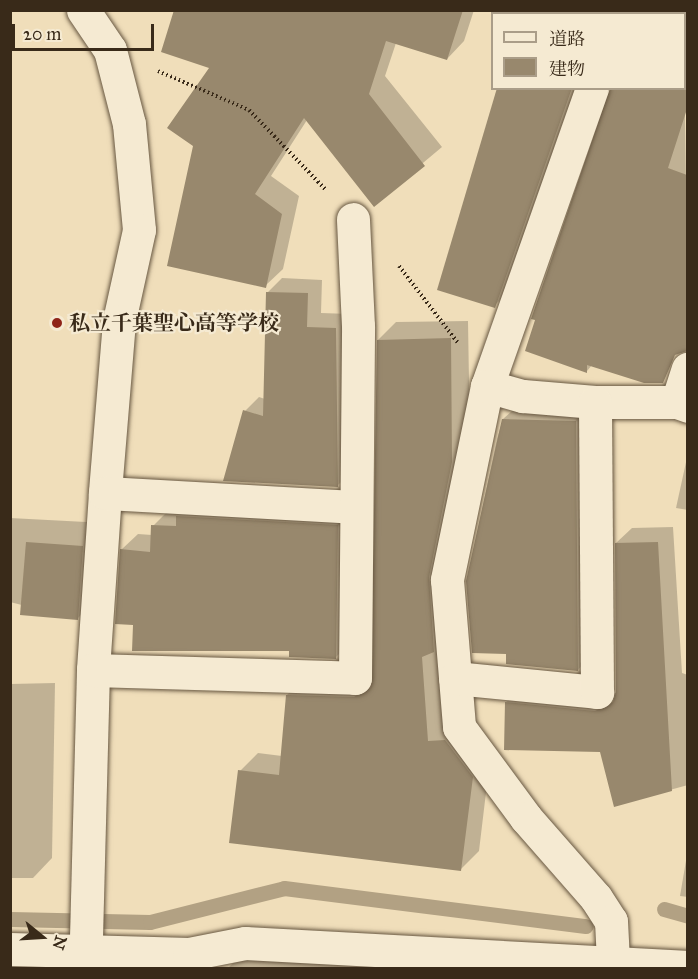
<!DOCTYPE html>
<html>
<head>
<meta charset="utf-8">
<style>
  body { margin:0 }
  #map { position:relative; width:698px; height:979px; overflow:hidden; background:#f0deba; font-family:"IM FELL Great Primer","Noto Serif JP",serif }
  div>[style] { position:absolute }
  [style*='--x'] { left:calc(var(--x)*1px); top:calc(var(--y)*1px); width:calc(var(--w)*1px); rotate:calc(var(--a)*1deg) }
  .shadow>* { inset:0; background:#0003 }
  .stream>* { height:15px; margin:-7.5px; padding:0 7.5px; transform-origin:7.5px; border-radius:7.5px; background:#b2a183 }
  .building>* { inset:0; background:#98886d }
  .path>* { height:4px; margin-top:-2px; transform-origin:0; background:repeating-linear-gradient(90deg,#392a19 0 1.5px,transparent 0 4.5px) }
  .roads { filter:drop-shadow(0 0 2px #675741) drop-shadow(0 0 2px #675741) }
  .minor>* { height:33px; margin:-16.5px; padding:0 16.5px; transform-origin:16.5px; border-radius:16.5px; background:#f5ead2 }
  .dots>* { width:16px; height:16px; translate:-50% -50%; box-sizing:border-box; border:3px solid #f5ead2; border-radius:50% }
  span { translate:-50% -50%; white-space:nowrap; text-align:center; line-height:1.15; -webkit-text-stroke:4.5px #f5ead2; paint-order:stroke }
  .poi-label { font-size:21px; color:#392a19; font-weight:700 }
  .left { translate:0 -50%; text-align:left }
  .frame { position:absolute; inset:0; border:12px solid #392a19; pointer-events:none }
  .legend { position:absolute; left:491px; top:12px; width:195px; height:78px; box-sizing:border-box; background:#f5ead2; border:2px solid #aa9d88; margin:0; padding:8px 10px; list-style:none; font-size:18px; color:#392a19 }
  .legend li { display:flex; align-items:center; gap:12px; height:30px }
  .legend b { width:30px; border:2px solid #aa9d88 }
  .north { position:absolute; left:12px; top:907px; width:60px; height:60px; -webkit-text-stroke:4px #f5ead2; paint-order:stroke; rotate:108deg; font-size:16px; font-weight:700; line-height:24px; text-align:center; color:#392a19 }
  .north::after { content:''; display:block; margin:auto; width:21px; height:27px; background:#392a19; clip-path:polygon(50% 0,100% 100%,50% 72%,0 100%) }
  .scale { position:absolute; left:12px; top:24px; width:142px; height:27px; box-sizing:border-box; border:3px solid #392a19; border-top:0; padding-left:8px; font-size:18px; line-height:21px; white-space:nowrap; color:#392a19; -webkit-text-stroke:4px #f5ead2; paint-order:stroke }
</style>
</head>
<body>
<div id="map">
  <div class="shadow">
    <div style="clip-path:polygon(176px 10px,474px 10px,464px 41px,447px 59px,396px 43px,385px 76px,442px 147px,374px 204px,307px 120px,271px 176px,299px 196px,283px 269px,265px 286px,211px 67px)"></div>
    <div style="clip-path:polygon(647px 10px,688px 10px,688px 35px,684px 14px,646px 14px)"></div>
    <div style="clip-path:polygon(684px 48px,688px 319px,681px 340px,592px 365px,587px 371px,537px 319px,684px 88px)"></div>
    <div style="clip-path:polygon(499px 88px,580px 88px,509px 291px,494px 306px)"></div>
    <div style="clip-path:polygon(282px 278px,322px 280px,321px 313px,350px 314px,351px 472px,337px 486px,245px 411px,259px 397px,265px 399px,268px 292px)"></div>
    <div style="clip-path:polygon(468px 321px,470px 443px,440px 644px,490px 759px,479px 851px,461px 869px,240px 771px,258px 753px,282px 756px,287px 695px,305px 677px,375px 679px,378px 340px,396px 322px)"></div>
    <div style="clip-path:polygon(512px 411px,584px 413px,586px 661px,578px 670px,508px 653px,467px 581px,497px 439px,503px 419px)"></div>
    <div style="clip-path:polygon(688px 453px,688px 510px,676px 508px)"></div>
    <div style="clip-path:polygon(353px 509px,352px 641px,336px 657px,134px 624px,121px 550px,138px 534px,152px 535px,153px 526px,169px 510px)"></div>
    <div style="clip-path:polygon(10px 518px,105px 523px,100px 595px,77px 619px,10px 602px)"></div>
    <div style="clip-path:polygon(673px 527px,682px 673px,688px 675px,688px 785px,615px 805px,601px 751px,506px 702px,522px 687px,617px 693px,616px 543px,632px 528px)"></div>
    <div style="clip-path:polygon(55px 683px,52px 858px,33px 878px,10px 878px,10px 684px)"></div>
    <div style="clip-path:polygon(688px 849px,688px 897px,680px 896px)"></div>
    <div style="clip-path:polygon(10px 946px,41px 952px,40px 968px,10px 968px)"></div>
    <div style="clip-path:polygon(251px 946px,404px 951px,404px 968px,228px 968px)"></div>
  </div>
  <div class="stream">
    <div style="--x:664;--y:909;--w:25;--a:16"></div>
    <div style="--x:10;--y:919;--w:140;--a:1.2"></div>
    <div style="--x:150;--y:922;--w:138;--a:-14.2"></div>
    <div style="--x:284;--y:888;--w:304;--a:7.2"></div>
  </div>
  <div class="building">
    <div style="clip-path:polygon(174px 10px,463px 10px,447px 60px,386px 41px,369px 94px,425px 166px,374px 207px,304px 118px,255px 194px,282px 214px,266px 288px,167px 266px,193px 146px,167px 128px,209px 68px,161px 52px)"></div>
    <div style="clip-path:polygon(497px 88px,572px 88px,495px 308px,437px 290px)"></div>
    <div style="clip-path:polygon(610px 88px,687px 88px,687px 109px,668px 168px,687px 175px,687px 351px,675px 355px,663px 383px,644px 383px,587px 365px,587px 373px,525px 351px,535px 320px,531px 319px)"></div>
    <div style="clip-path:polygon(266px 292px,308px 293px,307px 327px,336px 328px,338px 487px,223px 481px,243px 410px,263px 416px)"></div>
    <div style="clip-path:polygon(451px 338px,452px 462px,429px 577px,434px 652px,422px 657px,428px 741px,445px 740px,473px 777px,461px 871px,229px 843px,238px 770px,279px 775px,286px 695px,354px 697px,371px 687px,377px 340px)"></div>
    <div style="clip-path:polygon(502px 419px,576px 421px,578px 671px,506px 664px,506px 654px,472px 653px,466px 581px)"></div>
    <div style="clip-path:polygon(176px 516px,338px 525px,336px 659px,289px 657px,289px 651px,132px 651px,133px 625px,115px 624px,120px 549px,150px 552px,151px 525px,176px 526px)"></div>
    <div style="clip-path:polygon(26px 542px,83px 546px,78px 620px,20px 615px)"></div>
    <div style="clip-path:polygon(658px 542px,672px 791px,614px 807px,600px 752px,504px 750px,505px 702px,595px 711px,613px 702px,616px 692px,615px 543px)"></div>
  </div>
  <div class="path">
    <div style="--x:158;--y:71;--w:99;--a:23.2"></div>
    <div style="--x:249;--y:110;--w:110;--a:46.1"></div>
    <div style="--x:399;--y:266;--w:97;--a:52.5"></div>
  </div>
  <div class="roads">
    <div class="minor">
      <div style="--x:83;--y:10;--w:48;--a:56"></div>
      <div style="--x:110;--y:50;--w:76;--a:75.6"></div>
      <div style="--x:129;--y:124;--w:106;--a:84.6"></div>
      <div style="--x:139;--y:230;--w:93;--a:102.4"></div>
      <div style="--x:119;--y:321;--w:173;--a:94.7"></div>
      <div style="--x:105;--y:493;--w:177;--a:93.9"></div>
      <div style="--x:93;--y:670;--w:298;--a:91.5"></div>
      <div style="--x:570;--y:10;--w:10;--a:24"></div>
      <div style="--x:620;--y:14;--w:4;--a:-76"></div>
      <div style="--x:684;--y:54;--w:4;--a:14"></div>
      <div style="--x:592;--y:88;--w:316;--a:109.4"></div>
      <div style="--x:487;--y:386;--w:198;--a:101.7"></div>
      <div style="--x:447;--y:580;--w:147;--a:85.3"></div>
      <div style="--x:459;--y:727;--w:113;--a:53.6"></div>
      <div style="--x:526;--y:818;--w:106;--a:48.8"></div>
      <div style="--x:596;--y:898;--w:27;--a:57"></div>
      <div style="--x:611;--y:921;--w:40;--a:87.1"></div>
      <div style="--x:487;--y:386;--w:37;--a:16"></div>
      <div style="--x:523;--y:396;--w:72;--a:4.8"></div>
      <div style="--x:595;--y:402;--w:82;--a:0"></div>
      <div style="--x:677;--y:402;--w:12;--a:20"></div>
      <div style="--x:677;--y:402;--w:35;--a:-72"></div>
      <div style="--x:105;--y:493;--w:250;--a:3.2"></div>
      <div style="--x:93;--y:670;--w:262;--a:1.7"></div>
      <div style="--x:355;--y:678;--w:352;--a:-89.5"></div>
      <div style="--x:358;--y:326;--w:107;--a:-92.7"></div>
      <div style="--x:455;--y:678;--w:143;--a:5.6"></div>
      <div style="--x:597;--y:692;--w:290;--a:-90.4"></div>
      <div style="--x:10;--y:949;--w:179;--a:1.6"></div>
      <div style="--x:189;--y:954;--w:57;--a:-11.1"></div>
      <div style="--x:245;--y:943;--w:444;--a:3.1"></div>
    </div>
  </div>
  <div class="dots">
    <div style="left:57px;top:323px;background:#8f2418"></div>
  </div>
  <div class="poi-label">
    <span class="left" style="left:69px;top:323px">私立千葉聖心高等学校</span>
  </div>
  <div class="frame"></div>
  <ul class="legend">
  <li><b style="height:8px;background:#f5ead2"></b>道路</li>
  <li><b style="height:16px;background:#98886d"></b>建物</li>
  </ul>
  <div class="north">N</div>
  <div class="scale">20 m</div>
</div>
</body>
</html>
